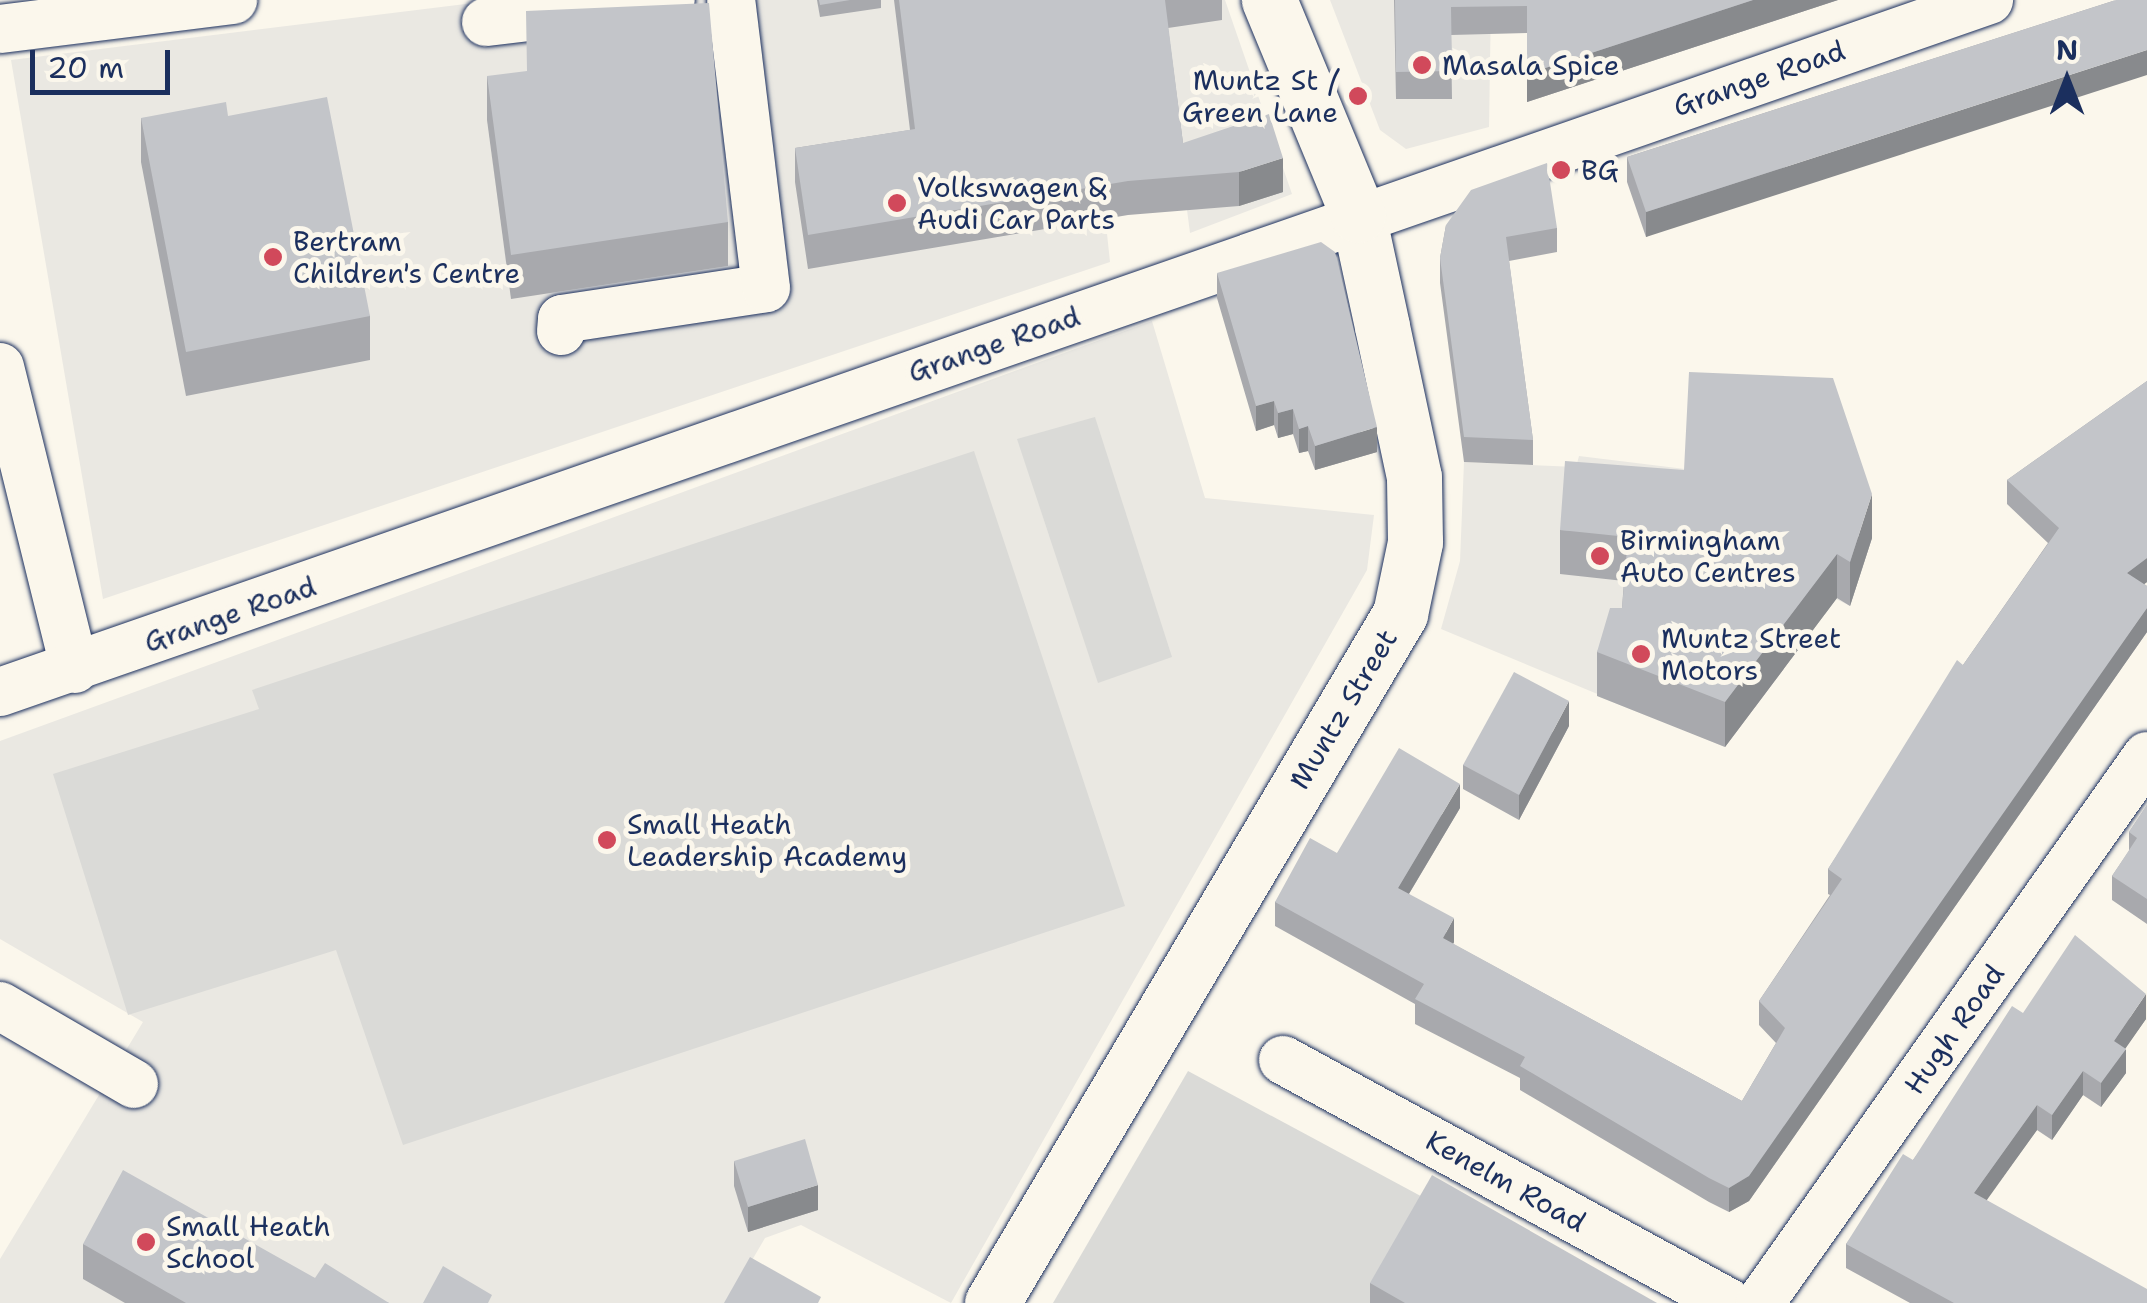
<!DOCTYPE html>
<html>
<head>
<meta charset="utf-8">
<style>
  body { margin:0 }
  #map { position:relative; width:2147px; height:1303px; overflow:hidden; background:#fbf7ec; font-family:"Shantell Sans",sans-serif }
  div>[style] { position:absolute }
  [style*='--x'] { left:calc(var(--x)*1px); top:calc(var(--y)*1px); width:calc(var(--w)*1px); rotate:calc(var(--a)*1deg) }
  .built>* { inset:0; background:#eae8e2 }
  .green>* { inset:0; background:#dadad7 }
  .roads { filter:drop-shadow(0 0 2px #1b2f5e) drop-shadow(0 0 2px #1b2f5e) }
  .minor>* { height:48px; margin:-24px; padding:0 24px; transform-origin:24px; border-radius:24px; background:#fbf7ec }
  .major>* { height:55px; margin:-27.5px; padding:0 27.5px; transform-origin:27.5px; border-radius:27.5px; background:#fbf7ec }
  .wall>* { inset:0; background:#a8a9ad }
  .shaded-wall>* { inset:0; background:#888a8d }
  .building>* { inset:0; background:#c3c5c9 }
  .dots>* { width:28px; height:28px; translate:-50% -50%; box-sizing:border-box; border:5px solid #fbf7ec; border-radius:50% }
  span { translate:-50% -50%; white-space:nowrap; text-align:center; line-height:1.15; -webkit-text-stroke:10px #fbf7ec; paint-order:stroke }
  .poi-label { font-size:28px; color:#1b2f5e }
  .left { translate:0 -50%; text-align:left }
  .right { translate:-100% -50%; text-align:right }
  .street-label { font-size:28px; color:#1b2f5e }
  .north { position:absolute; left:2017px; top:30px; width:100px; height:100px; -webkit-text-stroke:8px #fbf7ec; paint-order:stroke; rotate:0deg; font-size:28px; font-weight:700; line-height:40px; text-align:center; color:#1b2f5e }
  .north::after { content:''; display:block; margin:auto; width:35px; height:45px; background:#1b2f5e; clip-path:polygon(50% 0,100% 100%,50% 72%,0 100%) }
  .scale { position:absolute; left:30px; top:50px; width:140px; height:45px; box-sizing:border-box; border:5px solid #1b2f5e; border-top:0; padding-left:12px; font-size:30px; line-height:35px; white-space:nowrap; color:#1b2f5e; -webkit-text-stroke:8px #fbf7ec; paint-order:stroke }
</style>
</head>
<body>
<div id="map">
  <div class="built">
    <div style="clip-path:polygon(498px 0,1225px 0,1292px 194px,1190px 233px,1173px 102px,1094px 110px,1110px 262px,103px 599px,11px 60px)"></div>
    <div style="clip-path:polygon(1330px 0,1491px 0,1489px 127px,1406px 149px,1380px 130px)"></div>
    <div style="clip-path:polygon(1152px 321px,1205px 498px,1374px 515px,1367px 570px,951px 1303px,801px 1225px,765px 1238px,727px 1303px,0 1303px,0 1259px,143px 1022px,0 939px,0 741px)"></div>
    <div style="clip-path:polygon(1579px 456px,1685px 469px,1872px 538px,1850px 606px,1836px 599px,1725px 747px,1441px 629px,1460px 561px,1464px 462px,1576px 467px)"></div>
  </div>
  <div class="green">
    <div style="clip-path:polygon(1095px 417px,1172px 657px,1098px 683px,1017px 439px)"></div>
    <div style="clip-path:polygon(974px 451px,1125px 906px,403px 1145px,336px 950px,128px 1015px,53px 774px,259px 709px,252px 690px)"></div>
    <div style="clip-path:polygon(1188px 1071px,1443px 1208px,1391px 1303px,1053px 1303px)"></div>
  </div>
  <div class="roads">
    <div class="minor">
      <div style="--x:486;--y:22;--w:186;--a:-6.8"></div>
      <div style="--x:0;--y:29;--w:235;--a:-7.1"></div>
      <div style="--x:561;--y:331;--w:12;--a:-85"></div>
      <div style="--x:562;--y:319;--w:206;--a:-8.6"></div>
      <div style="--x:766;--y:288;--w:290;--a:-96.9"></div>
      <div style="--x:0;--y:367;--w:311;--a:76.1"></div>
      <div style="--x:0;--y:692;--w:2106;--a:-19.18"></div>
      <div style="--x:0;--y:1006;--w:155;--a:30.2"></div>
      <div style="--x:1283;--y:1060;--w:508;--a:28.58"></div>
      <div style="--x:1760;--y:1303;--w:670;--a:-54.72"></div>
    </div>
    <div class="major">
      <div style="--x:992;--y:1303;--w:801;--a:-59.37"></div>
      <div style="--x:1400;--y:614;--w:74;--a:-78.2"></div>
      <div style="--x:1415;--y:542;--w:65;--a:-90.9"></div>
      <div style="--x:1414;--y:477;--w:154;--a:-102"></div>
      <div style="--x:1382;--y:326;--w:114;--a:-102.2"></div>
      <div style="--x:1358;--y:215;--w:233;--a:-112.5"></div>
    </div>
  </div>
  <div class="wall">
    <div style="clip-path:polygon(817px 0,881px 0,881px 8px,820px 17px)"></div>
    <div style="clip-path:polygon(894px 0,1222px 0,1222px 20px,1168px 28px,1183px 143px,1283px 192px,1239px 206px,1128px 215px,808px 269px,795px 182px,795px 148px,910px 130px)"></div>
    <div style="clip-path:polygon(1394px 0,1838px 0,1527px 102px,1527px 33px,1451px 35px,1452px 99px,1396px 99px)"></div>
    <div style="clip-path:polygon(2116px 0,1646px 237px,1627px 182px,1627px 157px)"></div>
    <div style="clip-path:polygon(487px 76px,728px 222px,728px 266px,511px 299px,487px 120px)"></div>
    <div style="clip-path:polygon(228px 116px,370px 316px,370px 360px,186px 396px,141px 162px,141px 118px)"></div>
    <div style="clip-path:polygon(1446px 225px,1557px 228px,1557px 252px,1509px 261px,1533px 440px,1533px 465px,1464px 462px,1440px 283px,1440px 258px)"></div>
    <div style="clip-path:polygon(1217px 273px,1377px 452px,1315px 470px,1308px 451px,1299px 453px,1293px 434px,1278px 438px,1274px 425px,1256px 431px,1217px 298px)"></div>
    <div style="clip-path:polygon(2147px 381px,2147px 582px,2144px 584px,2147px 586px,2147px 632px,1749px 1201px,1729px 1212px,1709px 1202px,1520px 1090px,1520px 1078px,1415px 1024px,1415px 1004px,1275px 926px,1275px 902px,1337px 853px,1460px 808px,1409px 894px,1454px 942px,1453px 944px,1742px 1101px,1776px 1043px,1759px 1025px,1759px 1001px,1830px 895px,1828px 894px,1828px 869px,1963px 665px,2048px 543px,2007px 504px,2007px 480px)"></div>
    <div style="clip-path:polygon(1560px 530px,1872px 538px,1850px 606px,1837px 598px,1725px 747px,1597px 696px,1597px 652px,1622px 608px,1624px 581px,1560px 574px)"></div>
    <div style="clip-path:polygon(1569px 726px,1519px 820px,1463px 789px,1463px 765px)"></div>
    <div style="clip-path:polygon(2147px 805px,2147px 924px,2112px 900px,2112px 876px,2129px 851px,2129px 832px)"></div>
    <div style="clip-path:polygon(2023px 1013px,2146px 1019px,2125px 1048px,2126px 1073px,2101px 1107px,2083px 1095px,2052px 1140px,2037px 1130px,1986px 1200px,2147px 1303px,1910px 1303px,1846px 1268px,1846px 1244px,1913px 1160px)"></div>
    <div style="clip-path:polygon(734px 1161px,818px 1210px,748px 1232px,734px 1186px)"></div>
    <div style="clip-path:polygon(83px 1244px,315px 1278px,389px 1303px,125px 1303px,83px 1279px)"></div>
    <div style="clip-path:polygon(1370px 1283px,1657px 1303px,1370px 1303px)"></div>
  </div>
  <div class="shaded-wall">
    <div style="clip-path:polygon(1753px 0,1838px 0,1527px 102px,1527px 74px)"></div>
    <div style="clip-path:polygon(2147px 50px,2147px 75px,1646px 237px,1646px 212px)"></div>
    <div style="clip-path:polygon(1283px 158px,1283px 192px,1239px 206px,1239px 172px)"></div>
    <div style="clip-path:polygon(1274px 401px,1274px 425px,1256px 431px,1256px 406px)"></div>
    <div style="clip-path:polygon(1293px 409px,1293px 434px,1278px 438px,1278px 413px)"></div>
    <div style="clip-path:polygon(1308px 426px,1308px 451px,1299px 453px,1299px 429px)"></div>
    <div style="clip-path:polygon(1377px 427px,1377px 452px,1315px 470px,1315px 446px)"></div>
    <div style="clip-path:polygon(1872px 494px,1872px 538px,1850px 606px,1850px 562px)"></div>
    <div style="clip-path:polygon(1837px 554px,1837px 598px,1725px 747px,1725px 702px)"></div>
    <div style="clip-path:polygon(2147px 558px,2147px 582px,2127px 597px,2127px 573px)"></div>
    <div style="clip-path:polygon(2147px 608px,2147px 632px,1749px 1201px,1729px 1212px,1729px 1188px)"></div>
    <div style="clip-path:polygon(1569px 701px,1569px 726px,1519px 820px,1519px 795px)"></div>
    <div style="clip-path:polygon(1460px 784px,1460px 808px,1398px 912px,1398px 888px)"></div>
    <div style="clip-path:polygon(1454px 918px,1454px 942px,1443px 963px,1443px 938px)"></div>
    <div style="clip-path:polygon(2146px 994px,2146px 1019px,2114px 1065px,2126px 1049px,2126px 1073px,2101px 1107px,2101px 1083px,2114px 1041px)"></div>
    <div style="clip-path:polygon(2083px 1071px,2083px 1095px,2052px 1140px,2052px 1115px)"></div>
    <div style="clip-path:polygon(2037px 1105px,2037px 1130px,1974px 1218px,1974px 1193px)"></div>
    <div style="clip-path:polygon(818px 1185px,818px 1210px,748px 1232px,748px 1207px)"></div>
  </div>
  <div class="building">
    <div style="clip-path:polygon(819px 0,850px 0,820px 5px)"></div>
    <div style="clip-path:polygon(899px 0,1165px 0,1183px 143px,1269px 114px,1283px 158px,1239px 172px,1128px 181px,808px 235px,795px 148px,915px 129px)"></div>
    <div style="clip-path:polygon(1395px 0,1753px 0,1527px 74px,1527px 6px,1451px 7px,1452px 71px,1396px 72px)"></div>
    <div style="clip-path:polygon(2116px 0,2147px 0,2147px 50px,1646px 212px,1627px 157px)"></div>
    <div style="clip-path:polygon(709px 3px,728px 222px,511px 255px,487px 76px,527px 71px,526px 11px)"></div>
    <div style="clip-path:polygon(327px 97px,370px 316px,186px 352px,141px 118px,226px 102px,228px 116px)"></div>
    <div style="clip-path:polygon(1547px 163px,1557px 228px,1506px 237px,1533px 440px,1464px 437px,1440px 258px,1446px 225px,1471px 190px)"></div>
    <div style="clip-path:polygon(1321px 242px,1335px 252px,1377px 427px,1315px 446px,1308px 426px,1299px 429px,1293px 409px,1278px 413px,1274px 401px,1256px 406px,1217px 273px)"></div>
    <div style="clip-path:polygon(1689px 372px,1833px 378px,1872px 494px,1850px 562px,1837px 554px,1725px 702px,1597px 652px,1610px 608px,1622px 608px,1628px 537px,1560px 530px,1565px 461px,1684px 470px)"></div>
    <div style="clip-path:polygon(2147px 381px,2147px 558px,2127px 573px,2147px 586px,2147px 608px,1749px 1176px,1729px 1188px,1709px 1178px,1520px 1066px,1525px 1057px,1415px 999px,1424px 984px,1275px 902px,1310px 838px,1337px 853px,1399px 748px,1460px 784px,1398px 888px,1454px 918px,1443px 938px,1742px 1101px,1785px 1028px,1759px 1001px,1842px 879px,1828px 869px,1957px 660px,1963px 665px,2059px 528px,2007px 480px)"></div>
    <div style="clip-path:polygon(1514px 672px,1569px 701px,1519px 795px,1463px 765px)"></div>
    <div style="clip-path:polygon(2147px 805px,2147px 899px,2112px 876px,2137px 838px,2129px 832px)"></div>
    <div style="clip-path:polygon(2075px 935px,2146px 994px,2114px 1041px,2126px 1049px,2101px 1083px,2083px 1071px,2052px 1115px,2037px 1105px,1974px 1193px,2147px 1289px,2147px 1303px,1954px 1303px,1846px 1244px,1903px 1154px,1913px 1160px,2012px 1006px,2023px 1013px)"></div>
    <div style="clip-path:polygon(805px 1139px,818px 1185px,748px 1207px,734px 1161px)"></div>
    <div style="clip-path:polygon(123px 1170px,315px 1278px,325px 1263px,389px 1303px,186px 1303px,83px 1244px)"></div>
    <div style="clip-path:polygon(1432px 1175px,1657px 1303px,1405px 1303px,1370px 1283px)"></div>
    <div style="clip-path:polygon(750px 1257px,821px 1297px,818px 1303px,724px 1303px)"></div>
    <div style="clip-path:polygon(443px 1266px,492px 1295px,488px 1303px,423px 1303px)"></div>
  </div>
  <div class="dots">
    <div style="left:1422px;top:65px;background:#d1495b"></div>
    <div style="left:1358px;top:96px;background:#d1495b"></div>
    <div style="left:1561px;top:170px;background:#d1495b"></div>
    <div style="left:897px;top:203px;background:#d1495b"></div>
    <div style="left:273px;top:257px;background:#d1495b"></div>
    <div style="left:1600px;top:556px;background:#d1495b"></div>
    <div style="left:1641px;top:654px;background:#d1495b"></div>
    <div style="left:607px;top:840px;background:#d1495b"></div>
    <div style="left:146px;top:1242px;background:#d1495b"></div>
  </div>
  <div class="poi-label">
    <span class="left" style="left:1442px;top:65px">Masala Spice</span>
    <span class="right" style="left:1338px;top:96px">Muntz St /<br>Green Lane</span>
    <span class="left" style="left:1581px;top:170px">BG</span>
    <span class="left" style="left:917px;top:203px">Volkswagen &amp;<br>Audi Car Parts</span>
    <span class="left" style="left:293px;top:257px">Bertram<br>Children's Centre</span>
    <span class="left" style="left:1620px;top:556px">Birmingham<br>Auto Centres</span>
    <span class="left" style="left:1661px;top:654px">Muntz Street<br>Motors</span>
    <span class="left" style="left:627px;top:840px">Small Heath<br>Leadership Academy</span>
    <span class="left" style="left:166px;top:1242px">Small Heath<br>School</span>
  </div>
  <div class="street-label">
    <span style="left:1759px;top:78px;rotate:-19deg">Grange Road</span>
    <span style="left:994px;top:344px;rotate:-19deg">Grange Road</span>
    <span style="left:230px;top:614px;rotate:-19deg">Grange Road</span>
    <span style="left:1343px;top:709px;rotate:-59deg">Muntz Street</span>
    <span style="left:1954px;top:1029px;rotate:-55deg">Hugh Road</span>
    <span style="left:1506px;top:1181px;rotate:29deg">Kenelm Road</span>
  </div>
  <div class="north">N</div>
  <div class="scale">20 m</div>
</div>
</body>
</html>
